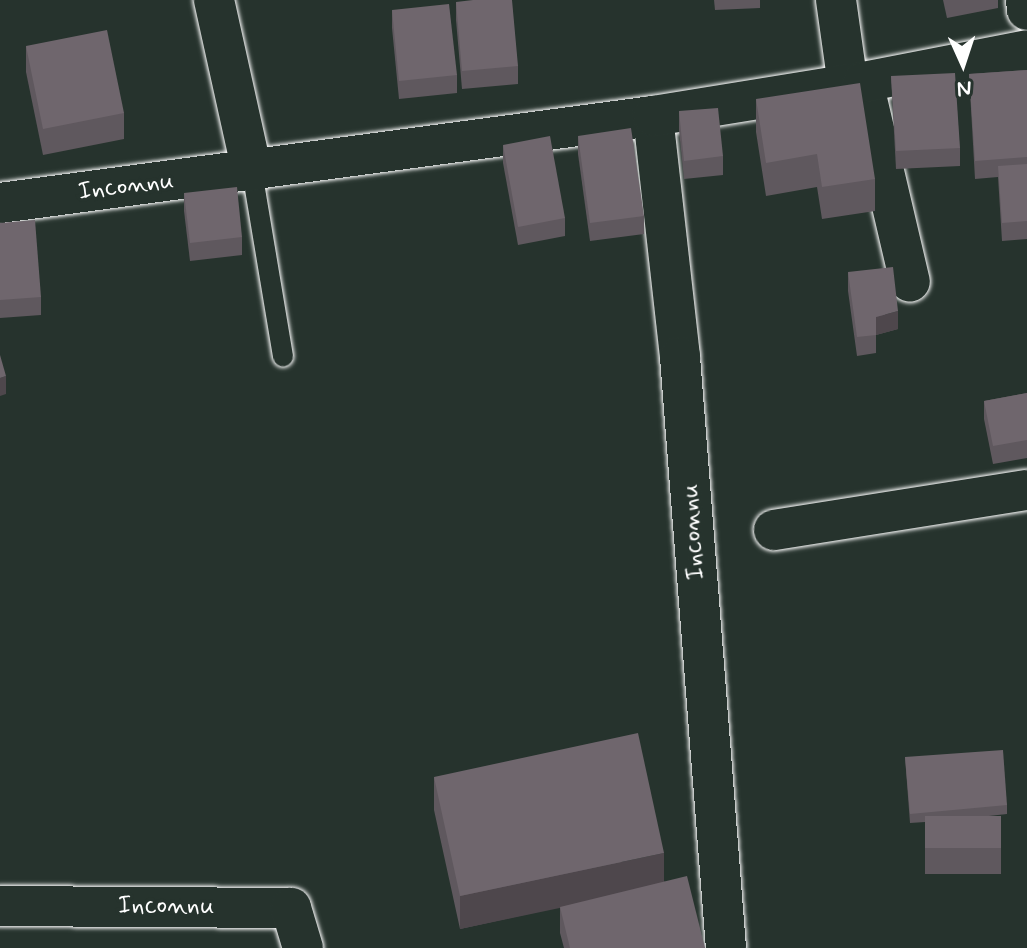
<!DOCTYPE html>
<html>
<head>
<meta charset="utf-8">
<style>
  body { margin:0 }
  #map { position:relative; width:1027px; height:948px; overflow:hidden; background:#26332d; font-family:Mynerve,sans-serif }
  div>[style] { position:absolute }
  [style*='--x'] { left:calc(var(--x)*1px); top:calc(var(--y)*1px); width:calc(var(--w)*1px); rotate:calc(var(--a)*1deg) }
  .roads { filter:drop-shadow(0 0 2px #fff) drop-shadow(0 0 2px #fff) }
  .service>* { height:20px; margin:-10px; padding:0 10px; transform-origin:10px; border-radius:10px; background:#26332d }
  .minor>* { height:40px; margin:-20px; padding:0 20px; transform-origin:20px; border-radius:20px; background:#26332d }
  .wall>* { inset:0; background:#5f585e }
  .shaded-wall>* { inset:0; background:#4e474c }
  .building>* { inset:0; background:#6f666d }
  span { translate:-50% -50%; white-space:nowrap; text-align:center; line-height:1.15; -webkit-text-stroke:7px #26332d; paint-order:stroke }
  .street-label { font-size:26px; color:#fff }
  .north { position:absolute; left:923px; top:24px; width:80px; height:80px; -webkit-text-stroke:6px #26332d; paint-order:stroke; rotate:177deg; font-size:22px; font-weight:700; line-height:32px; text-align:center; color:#fff }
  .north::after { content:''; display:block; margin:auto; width:28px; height:36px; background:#fff; clip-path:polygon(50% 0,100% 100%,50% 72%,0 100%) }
</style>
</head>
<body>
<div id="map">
  <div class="roads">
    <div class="service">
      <div style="--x:252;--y:171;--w:188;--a:80.5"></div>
    </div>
    <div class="minor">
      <div style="--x:214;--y:0;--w:175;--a:77.5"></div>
      <div style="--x:836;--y:0;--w:86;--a:82"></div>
      <div style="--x:1026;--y:0;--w:10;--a:84"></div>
      <div style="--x:863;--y:82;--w:205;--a:76.8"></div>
      <div style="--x:653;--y:116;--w:243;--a:83.6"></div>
      <div style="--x:680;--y:357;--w:593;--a:85.55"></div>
      <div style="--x:0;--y:203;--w:659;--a:-7.59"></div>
      <div style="--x:653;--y:116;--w:213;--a:-9.2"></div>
      <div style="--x:863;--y:82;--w:167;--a:-11"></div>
      <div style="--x:774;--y:530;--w:256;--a:-9"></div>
      <div style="--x:0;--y:906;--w:291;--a:0.4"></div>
      <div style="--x:291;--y:908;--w:42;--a:73.3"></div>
    </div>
  </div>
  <div class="wall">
    <div style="clip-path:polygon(714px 0,760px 0,760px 8px,715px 10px)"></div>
    <div style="clip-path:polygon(943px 0,998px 0,998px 8px,947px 18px)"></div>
    <div style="clip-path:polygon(456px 2px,518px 66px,518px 84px,462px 89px,456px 20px)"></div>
    <div style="clip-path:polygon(392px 10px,457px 75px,457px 93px,399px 99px,392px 28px)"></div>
    <div style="clip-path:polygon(26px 46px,124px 113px,124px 139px,43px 155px,26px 72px)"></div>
    <div style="clip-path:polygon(1027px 70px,1027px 239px,1002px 241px,998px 177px,975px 179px,969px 74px)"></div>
    <div style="clip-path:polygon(891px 76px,960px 148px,960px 166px,896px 169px)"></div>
    <div style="clip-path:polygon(756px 99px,875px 179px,875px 211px,822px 219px,817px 187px,766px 196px,756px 132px)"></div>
    <div style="clip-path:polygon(679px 111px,723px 156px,723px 175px,684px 179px,679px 130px)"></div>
    <div style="clip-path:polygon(578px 136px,644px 216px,644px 234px,590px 241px,578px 154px)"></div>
    <div style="clip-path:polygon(503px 145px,565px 218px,565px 236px,518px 245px,503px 163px)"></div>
    <div style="clip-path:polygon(184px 193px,242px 237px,242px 255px,190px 261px,184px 211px)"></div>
    <div style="clip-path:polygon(0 223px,41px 297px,41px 315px,0 318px)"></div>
    <div style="clip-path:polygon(848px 272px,898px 329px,876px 335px,876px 353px,857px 356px,848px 291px)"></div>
    <div style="clip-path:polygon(1027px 393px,1027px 458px,993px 464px,984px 419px,984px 401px)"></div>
    <div style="clip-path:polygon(905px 757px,1007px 805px,1007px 814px,989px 816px,1001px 816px,1001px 874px,925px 874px,925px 822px,910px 823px)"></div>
    <div style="clip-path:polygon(434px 777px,664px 881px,705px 948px,564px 948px,560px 933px,560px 907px,460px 929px,434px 810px)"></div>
  </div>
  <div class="shaded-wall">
    <div style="clip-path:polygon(898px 311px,898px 329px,876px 335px,876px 317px)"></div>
    <div style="clip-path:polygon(6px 376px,6px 394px,0 396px,0 378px)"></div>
    <div style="clip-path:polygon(664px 853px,664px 886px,460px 929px,460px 896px)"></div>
  </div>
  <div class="building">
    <div style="clip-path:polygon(473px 0,512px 0,518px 66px,462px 71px,456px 2px)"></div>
    <div style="clip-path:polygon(449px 4px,457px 75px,399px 81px,392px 10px)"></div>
    <div style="clip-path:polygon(107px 30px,124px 113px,43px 129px,26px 46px)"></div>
    <div style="clip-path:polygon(1027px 70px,1027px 157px,975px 161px,969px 74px)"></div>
    <div style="clip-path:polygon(955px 73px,960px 148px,896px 151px,891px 76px)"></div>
    <div style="clip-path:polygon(860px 83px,875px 179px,822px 187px,817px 154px,766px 163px,756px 99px)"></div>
    <div style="clip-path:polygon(718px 108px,723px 156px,684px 161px,679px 111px)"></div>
    <div style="clip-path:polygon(631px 128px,644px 216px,590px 223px,578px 136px)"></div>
    <div style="clip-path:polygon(550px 136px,565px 218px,518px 227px,503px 145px)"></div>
    <div style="clip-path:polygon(1027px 164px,1027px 221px,1002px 223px,998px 166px)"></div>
    <div style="clip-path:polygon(237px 187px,242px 237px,190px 243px,184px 193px)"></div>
    <div style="clip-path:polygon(35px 220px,41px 297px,0 300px,0 223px)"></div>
    <div style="clip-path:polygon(893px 267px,898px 311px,876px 317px,876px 335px,857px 337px,848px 272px)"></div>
    <div style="clip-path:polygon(0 355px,6px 376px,0 378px)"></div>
    <div style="clip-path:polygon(1027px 393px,1027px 440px,993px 446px,984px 401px)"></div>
    <div style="clip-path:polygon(638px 733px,664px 853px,460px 896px,434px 777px)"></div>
    <div style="clip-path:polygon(1003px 750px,1007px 805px,910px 814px,905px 757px)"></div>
    <div style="clip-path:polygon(925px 816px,1001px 816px,1001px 848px,925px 848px)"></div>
    <div style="clip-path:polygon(687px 876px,705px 948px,570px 948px,560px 907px)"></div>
  </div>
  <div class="street-label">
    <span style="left:126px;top:187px;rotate:-7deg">Inconnu</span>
    <span style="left:694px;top:532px;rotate:-94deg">Inconnu</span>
    <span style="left:166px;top:907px">Inconnu</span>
  </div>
  <div class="north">N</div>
</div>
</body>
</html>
